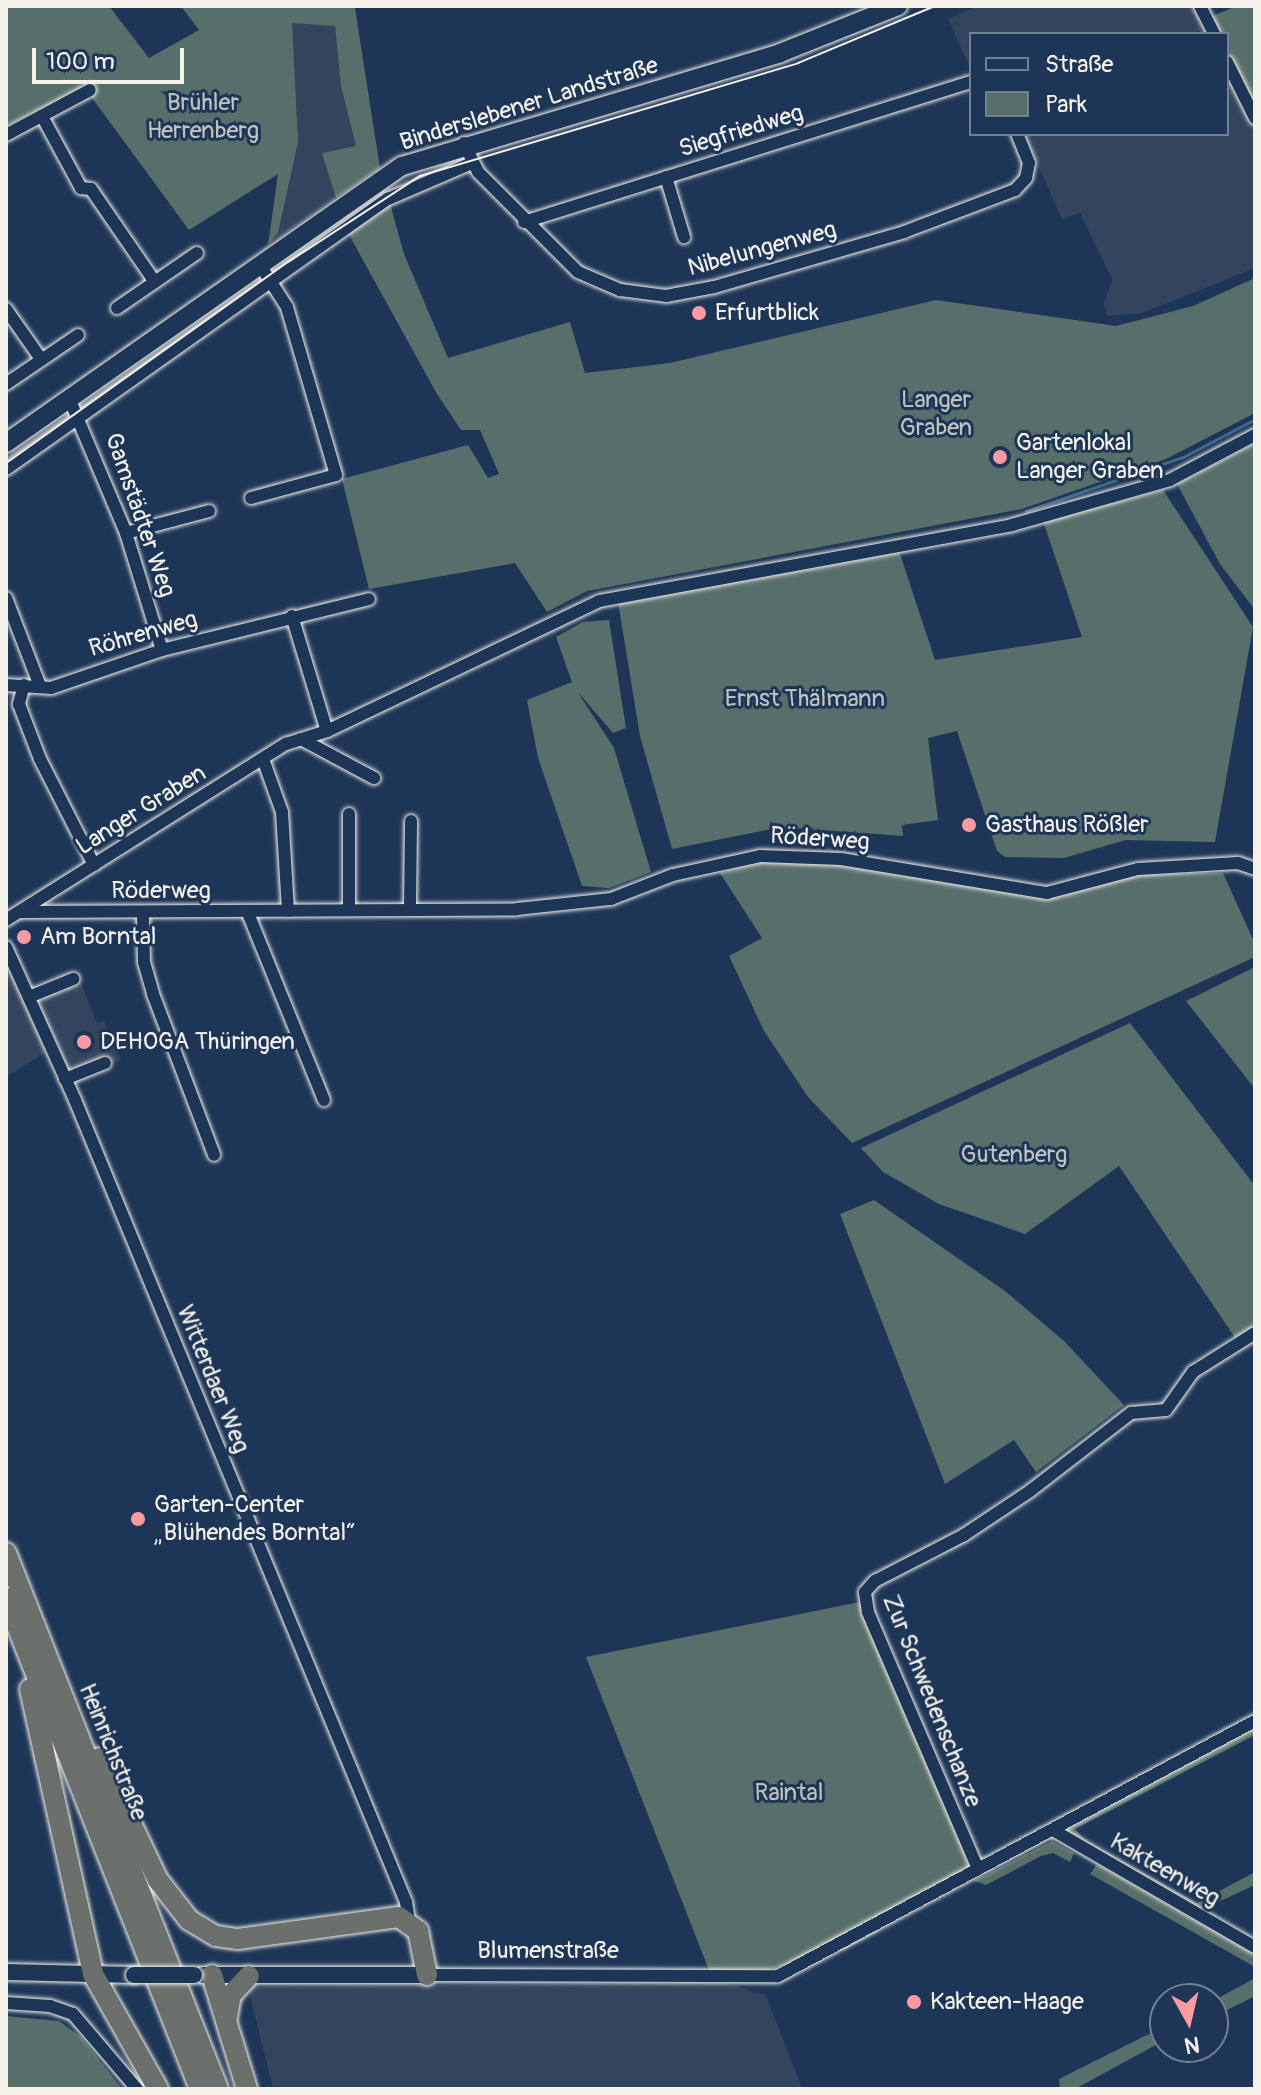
<!DOCTYPE html>
<html>
<head>
<meta charset="utf-8">
<style>
  body { margin:0 }
  #map { position:relative; width:1261px; height:2095px; overflow:hidden; background:#1d3557; font-family:Pangolin,sans-serif }
  div>[style] { position:absolute }
  [style*='--x'] { left:calc(var(--x)*1px); top:calc(var(--y)*1px); width:calc(var(--w)*1px); rotate:calc(var(--a)*1deg) }
  .built>* { inset:0; background:#33455e }
  .green>* { inset:0; background:#576f6b }
  .stream>* { height:3px; margin:-1.5px; padding:0 1.5px; transform-origin:1.5px; border-radius:1.5px; background:#416a88 }
  .roads { filter:drop-shadow(0 0 2px #f4f1e8) drop-shadow(0 0 2px #f4f1e8) }
  .minor>* { height:12px; margin:-6px; padding:0 6px; transform-origin:6px; border-radius:6px; background:#1d3557 }
  .tertiary>* { height:16px; margin:-8px; padding:0 8px; transform-origin:8px; border-radius:8px; background:#1d3557 }
  .secondary>* { height:18px; margin:-9px; padding:0 9px; transform-origin:9px; border-radius:9px; background:#1d3557 }
  .trunk>* { height:20px; margin:-10px; padding:0 10px; transform-origin:10px; border-radius:10px; background:#6b706d }
  .tram>* { height:2px; margin:-1px; padding:0 1px; transform-origin:1px; border-radius:1px; background:#f4f1e8 }
  .bridges { filter:drop-shadow(0 0 2px #f4f1e8) drop-shadow(0 0 2px #f4f1e8) }
  .tertiary-bridge>* { height:16px; margin:-8px; padding:0 8px; transform-origin:8px; border-radius:8px; background:#1d3557 }
  .dots>* { width:22px; height:22px; translate:-50% -50%; box-sizing:border-box; border:4px solid #1d3557; border-radius:50% }
  span { translate:-50% -50%; white-space:nowrap; text-align:center; line-height:1.15; -webkit-text-stroke:6px #1d3557; paint-order:stroke }
  .park-label { font-size:24px; color:#bdc4bc }
  .street-label { font-size:24px; color:#f4f1e8 }
  .poi-label { font-size:24px; color:#f4f1e8 }
  .left { translate:0 -50%; text-align:left }
  .frame { position:absolute; inset:0; border:8px solid #f4f1e8; pointer-events:none }
  .legend { position:absolute; left:969px; top:32px; width:260px; height:104px; box-sizing:border-box; background:#1d3557; border:2px solid #738091; margin:0; padding:10px 14px; list-style:none; font-size:24px; color:#f4f1e8 }
  .legend li { display:flex; align-items:center; gap:16px; height:40px }
  .legend b { width:40px; border:2px solid #738091 }
  .north { position:absolute; left:1149px; top:1983px; width:80px; height:80px; box-sizing:border-box; background:#1d3557; border:2px solid #738091; border-radius:50%; rotate:172deg; font-size:22px; font-weight:700; line-height:32px; text-align:center; color:#f4f1e8 }
  .north::after { content:''; display:block; margin:auto; width:28px; height:36px; background:#ff9aa2; clip-path:polygon(50% 0,100% 100%,50% 72%,0 100%) }
  .scale { position:absolute; left:32px; top:48px; width:152px; height:36px; box-sizing:border-box; border:4px solid #f4f1e8; border-top:0; padding-left:10px; font-size:24px; line-height:28px; white-space:nowrap; color:#f4f1e8; -webkit-text-stroke:6px #1d3557; paint-order:stroke }
</style>
</head>
<body>
<div id="map">
  <div class="built">
    <div style="clip-path:polygon(978px 6px,1195px 6px,1209px 34px,971px 34px,971px 70px,948px 19px)"></div>
    <div style="clip-path:polygon(292px 23px,335px 25px,341px 86px,356px 146px,323px 153px,336px 198px,268px 245px,278px 233px)"></div>
    <div style="clip-path:polygon(1227px 71px,1255px 129px,1255px 268px,1142px 313px,1108px 316px,1104px 304px,1112px 279px,1080px 213px,1062px 219px,1024px 134px,1227px 134px)"></div>
    <div style="clip-path:polygon(6px 956px,46px 1052px,6px 1077px)"></div>
    <div style="clip-path:polygon(77px 973px,97px 1023px,104px 1021px,121px 1060px,72px 1080px,33px 992px)"></div>
    <div style="clip-path:polygon(726px 1983px,766px 1995px,802px 2089px,273px 2089px,248px 1987px)"></div>
  </div>
  <div class="green">
    <div style="clip-path:polygon(6px 6px,109px 6px,149px 58px,199px 30px,181px 6px,355px 8px,380px 168px,336px 198px,322px 153px,356px 146px,341px 86px,335px 26px,292px 23px,298px 142px,278px 233px,268px 245px,278px 174px,189px 230px,84px 87px,6px 126px)"></div>
    <div style="clip-path:polygon(1237px 6px,1255px 6px,1255px 106px,1227px 50px,1227px 34px,1219px 34px,1210px 17px)"></div>
    <div style="clip-path:polygon(390px 204px,404px 254px,448px 358px,570px 322px,585px 373px,670px 363px,936px 300px,1116px 326px,1193px 306px,1255px 278px,1255px 413px,1166px 459px,1022px 509px,587px 591px,547px 612px,515px 563px,369px 589px,342px 479px,468px 445px,488px 478px,499px 474px,480px 430px,461px 430px,437px 394px,348px 233px)"></div>
    <div style="clip-path:polygon(1255px 443px,1255px 610px,1220px 564px,1177px 484px)"></div>
    <div style="clip-path:polygon(1163px 490px,1253px 627px,1215px 842px,1126px 840px,1064px 858px,1005px 857px,997px 851px,957px 731px,928px 738px,938px 820px,902px 825px,903px 836px,781px 827px,672px 849px,640px 736px,618px 602px,899px 551px,935px 660px,1082px 637px,1043px 521px)"></div>
    <div style="clip-path:polygon(609px 620px,626px 728px,613px 733px,577px 691px,614px 748px,651px 872px,609px 888px,582px 886px,538px 758px,527px 700px,572px 682px,556px 637px,583px 622px)"></div>
    <div style="clip-path:polygon(760px 862px,847px 865px,1048px 898px,1129px 875px,1223px 873px,1255px 944px,1255px 957px,852px 1143px,808px 1097px,764px 1031px,729px 956px,762px 938px,720px 873px)"></div>
    <div style="clip-path:polygon(1255px 967px,1255px 1089px,1186px 1001px)"></div>
    <div style="clip-path:polygon(1130px 1023px,1255px 1186px,1255px 1328px,1236px 1339px,1119px 1166px,1025px 1234px,939px 1204px,883px 1172px,861px 1148px)"></div>
    <div style="clip-path:polygon(874px 1200px,1005px 1291px,1064px 1341px,1124px 1405px,1036px 1472px,1014px 1440px,945px 1484px,840px 1214px)"></div>
    <div style="clip-path:polygon(860px 1602px,972px 1867px,792px 1962px,768px 1970px,709px 1970px,586px 1657px)"></div>
    <div style="clip-path:polygon(1255px 1728px,1255px 1735px,1075px 1829px,1085px 1840px,1197px 1903px,1255px 1872px,1255px 1885px,1205px 1908px,1193px 1907px,1064px 1831px)"></div>
    <div style="clip-path:polygon(1052px 1841px,1074px 1853px,1070px 1862px,1053px 1853px,1041px 1856px,986px 1885px,974px 1881px)"></div>
    <div style="clip-path:polygon(1097px 1864px,1255px 1954px,1255px 1967px,1090px 1874px)"></div>
    <div style="clip-path:polygon(1255px 1978px,1255px 1996px,1213px 2017px,1213px 2001px)"></div>
    <div style="clip-path:polygon(6px 2016px,59px 2021px,81px 2037px,122px 2089px,6px 2089px)"></div>
    <div style="clip-path:polygon(1165px 2026px,1165px 2040px,1075px 2089px,1060px 2089px,1059px 2079px)"></div>
  </div>
  <div class="stream">
    <div style="--x:1026;--y:511;--w:166;--a:-19"></div>
    <div style="--x:1183;--y:457;--w:81;--a:-27.8"></div>
    <div style="--x:1103;--y:1809;--w:33;--a:-29"></div>
    <div style="--x:841;--y:1949;--w:40;--a:-28"></div>
  </div>
  <div class="roads">
    <div class="minor">
      <div style="--x:1200;--y:6;--w:31;--a:63"></div>
      <div style="--x:1227;--y:62;--w:63;--a:63.4"></div>
      <div style="--x:43;--y:118;--w:80;--a:61.5"></div>
      <div style="--x:81;--y:188;--w:10;--a:6"></div>
      <div style="--x:91;--y:189;--w:113;--a:55.5"></div>
      <div style="--x:6;--y:135;--w:95;--a:-28.2"></div>
      <div style="--x:464;--y:143;--w:32;--a:64"></div>
      <div style="--x:478;--y:172;--w:141;--a:45"></div>
      <div style="--x:578;--y:272;--w:46;--a:23.2"></div>
      <div style="--x:620;--y:290;--w:46;--a:7.4"></div>
      <div style="--x:666;--y:296;--w:49;--a:-10.6"></div>
      <div style="--x:714;--y:287;--w:198;--a:-16.1"></div>
      <div style="--x:904;--y:232;--w:119;--a:-20.7"></div>
      <div style="--x:1015;--y:190;--w:16;--a:-47"></div>
      <div style="--x:1026;--y:178;--w:15;--a:-79"></div>
      <div style="--x:1029;--y:163;--w:31;--a:-112"></div>
      <div style="--x:666;--y:177;--w:63;--a:73.3"></div>
      <div style="--x:524;--y:222;--w:468;--a:-17.4"></div>
      <div style="--x:117;--y:308;--w:97;--a:-34.5"></div>
      <div style="--x:6;--y:309;--w:61;--a:55"></div>
      <div style="--x:6;--y:384;--w:87;--a:-34.2"></div>
      <div style="--x:69;--y:398;--w:147;--a:67.1"></div>
      <div style="--x:126;--y:533;--w:122;--a:72.9"></div>
      <div style="--x:6;--y:469;--w:468;--a:-35.3"></div>
      <div style="--x:388;--y:199;--w:91;--a:-23.2"></div>
      <div style="--x:251;--y:498;--w:88;--a:-15.1"></div>
      <div style="--x:336;--y:475;--w:175;--a:-106.3"></div>
      <div style="--x:287;--y:307;--w:50;--a:-122.7"></div>
      <div style="--x:126;--y:533;--w:86;--a:-14.8"></div>
      <div style="--x:6;--y:598;--w:94;--a:68.9"></div>
      <div style="--x:292;--y:616;--w:120;--a:73.1"></div>
      <div style="--x:6;--y:685;--w:45;--a:3.8"></div>
      <div style="--x:51;--y:688;--w:117;--a:-18.9"></div>
      <div style="--x:162;--y:650;--w:213;--a:-13.8"></div>
      <div style="--x:24;--y:685;--w:20;--a:105"></div>
      <div style="--x:19;--y:704;--w:59;--a:69.1"></div>
      <div style="--x:40;--y:759;--w:119;--a:63"></div>
      <div style="--x:301;--y:739;--w:83;--a:28.1"></div>
      <div style="--x:263;--y:759;--w:56;--a:70.3"></div>
      <div style="--x:282;--y:812;--w:99;--a:86.5"></div>
      <div style="--x:410;--y:907;--w:86;--a:-89.3"></div>
      <div style="--x:349;--y:908;--w:94;--a:-90"></div>
      <div style="--x:21;--y:912;--w:496;--a:-0.3"></div>
      <div style="--x:517;--y:909;--w:95;--a:-6.1"></div>
      <div style="--x:611;--y:899;--w:66;--a:-21.2"></div>
      <div style="--x:673;--y:875;--w:89;--a:-12.3"></div>
      <div style="--x:760;--y:856;--w:81;--a:2.1"></div>
      <div style="--x:841;--y:859;--w:209;--a:9.4"></div>
      <div style="--x:1047;--y:893;--w:94;--a:-14.8"></div>
      <div style="--x:1138;--y:869;--w:100;--a:-3.4"></div>
      <div style="--x:1238;--y:863;--w:18;--a:19"></div>
      <div style="--x:248;--y:913;--w:202;--a:67.9"></div>
      <div style="--x:143;--y:915;--w:47;--a:88.8"></div>
      <div style="--x:144;--y:962;--w:33;--a:74"></div>
      <div style="--x:153;--y:994;--w:172;--a:69.2"></div>
      <div style="--x:6;--y:920;--w:331;--a:-32.2"></div>
      <div style="--x:286;--y:744;--w:43;--a:-17.6"></div>
      <div style="--x:327;--y:731;--w:301;--a:-25.5"></div>
      <div style="--x:599;--y:601;--w:420;--a:-10.4"></div>
      <div style="--x:1012;--y:525;--w:164;--a:-15.9"></div>
      <div style="--x:1170;--y:480;--w:96;--a:-27.9"></div>
      <div style="--x:6;--y:947;--w:168;--a:65.7"></div>
      <div style="--x:75;--y:1100;--w:868;--a:67.57"></div>
      <div style="--x:406;--y:1902;--w:18;--a:81"></div>
      <div style="--x:29;--y:997;--w:48;--a:-22.2"></div>
      <div style="--x:65;--y:1079;--w:43;--a:-21.8"></div>
      <div style="--x:1053;--y:1830;--w:233;--a:30.1"></div>
      <div style="--x:978;--y:1869;--w:280;--a:-113.2"></div>
      <div style="--x:868;--y:1612;--w:20;--a:-99"></div>
      <div style="--x:865;--y:1592;--w:15;--a:-48"></div>
      <div style="--x:875;--y:1581;--w:100;--a:-27.3"></div>
      <div style="--x:964;--y:1535;--w:79;--a:-33.7"></div>
      <div style="--x:1030;--y:1491;--w:128;--a:-37.7"></div>
      <div style="--x:1131;--y:1413;--w:35;--a:-5"></div>
      <div style="--x:1166;--y:1410;--w:47;--a:-54.6"></div>
      <div style="--x:1193;--y:1372;--w:73;--a:-32.2"></div>
      <div style="--x:427;--y:1975;--w:351;--a:0.2"></div>
      <div style="--x:778;--y:1976;--w:541;--a:-28.13"></div>
      <div style="--x:6;--y:2003;--w:44;--a:3.9"></div>
      <div style="--x:50;--y:2006;--w:24;--a:19"></div>
      <div style="--x:73;--y:2014;--w:99;--a:49.5"></div>
    </div>
    <div class="tertiary">
      <div style="--x:6;--y:1972;--w:128;--a:1.3"></div>
      <div style="--x:203;--y:1975;--w:224;--a:0"></div>
    </div>
    <div class="secondary">
      <div style="--x:6;--y:443;--w:483;--a:-35"></div>
      <div style="--x:402;--y:166;--w:395;--a:-16.6"></div>
      <div style="--x:780;--y:53;--w:127;--a:-21.7"></div>
    </div>
    <div class="trunk">
      <div style="--x:6;--y:1553;--w:576;--a:68.42"></div>
      <div style="--x:6;--y:1598;--w:528;--a:68.44"></div>
      <div style="--x:30;--y:1689;--w:292;--a:77.5"></div>
      <div style="--x:93;--y:1974;--w:132;--a:60.5"></div>
      <div style="--x:100;--y:1758;--w:135;--a:64.6"></div>
      <div style="--x:158;--y:1880;--w:51;--a:52.2"></div>
      <div style="--x:189;--y:1920;--w:31;--a:31"></div>
      <div style="--x:216;--y:1936;--w:22;--a:8"></div>
      <div style="--x:238;--y:1939;--w:162;--a:-7.8"></div>
      <div style="--x:399;--y:1917;--w:24;--a:36"></div>
      <div style="--x:418;--y:1931;--w:45;--a:78.4"></div>
      <div style="--x:212;--y:1975;--w:119;--a:72.9"></div>
      <div style="--x:227;--y:2017;--w:22;--a:-80"></div>
      <div style="--x:231;--y:1995;--w:26;--a:-47"></div>
    </div>
  </div>
  <div class="tram">
    <div style="--x:6;--y:463;--w:346;--a:-35.5"></div>
    <div style="--x:288;--y:262;--w:158;--a:-33.1"></div>
    <div style="--x:420;--y:176;--w:395;--a:-16.6"></div>
    <div style="--x:798;--y:63;--w:148;--a:-22.6"></div>
  </div>
  <div class="bridges">
    <div class="tertiary-bridge">
      <div style="--x:134;--y:1975;--w:60;--a:0"></div>
    </div>
  </div>
  <div class="dots">
    <div style="left:699px;top:313px;background:#ff9aa2"></div>
    <div style="left:1000px;top:457px;background:#ff9aa2"></div>
    <div style="left:969px;top:825px;background:#ff9aa2"></div>
    <div style="left:24px;top:937px;background:#ff9aa2"></div>
    <div style="left:84px;top:1042px;background:#ff9aa2"></div>
    <div style="left:138px;top:1519px;background:#ff9aa2"></div>
    <div style="left:914px;top:2002px;background:#ff9aa2"></div>
  </div>
  <div class="park-label">
    <span style="left:203px;top:117px">Brühler<br>Herrenberg</span>
    <span style="left:936px;top:414px">Langer<br>Graben</span>
    <span style="left:805px;top:699px">Ernst Thälmann</span>
    <span style="left:1014px;top:1155px">Gutenberg</span>
    <span style="left:789px;top:1793px">Raintal</span>
  </div>
  <div class="street-label">
    <span style="left:529px;top:104px;rotate:-17deg">Binderslebener Landstraße</span>
    <span style="left:741px;top:131px;rotate:-17deg">Siegfriedweg</span>
    <span style="left:762px;top:249px;rotate:-15deg">Nibelungenweg</span>
    <span style="left:140px;top:515px;rotate:71deg">Gamstädter Weg</span>
    <span style="left:143px;top:634px;rotate:-16deg">Röhrenweg</span>
    <span style="left:141px;top:810px;rotate:-32deg">Langer Graben</span>
    <span style="left:820px;top:839px;rotate:4deg">Röderweg</span>
    <span style="left:161px;top:891px">Röderweg</span>
    <span style="left:213px;top:1379px;rotate:68deg">Witterdaer Weg</span>
    <span style="left:932px;top:1701px;rotate:68deg">Zur Schwedenschanze</span>
    <span style="left:113px;top:1752px;rotate:68deg">Heinrichstraße</span>
    <span style="left:1165px;top:1870px;rotate:30deg">Kakteenweg</span>
    <span style="left:548px;top:1951px">Blumenstraße</span>
  </div>
  <div class="poi-label">
    <span class="left" style="left:715px;top:313px">Erfurtblick</span>
    <span class="left" style="left:1016px;top:457px">Gartenlokal<br>Langer Graben</span>
    <span class="left" style="left:985px;top:825px">Gasthaus Rößler</span>
    <span class="left" style="left:40px;top:937px">Am Borntal</span>
    <span class="left" style="left:100px;top:1042px">DEHOGA Thüringen</span>
    <span class="left" style="left:154px;top:1519px">Garten-Center<br>„Blühendes Borntal“</span>
    <span class="left" style="left:930px;top:2002px">Kakteen-Haage</span>
  </div>
  <div class="frame"></div>
  <ul class="legend">
  <li><b style="height:10px;background:#1d3557"></b>Straße</li>
  <li><b style="height:22px;background:#576f6b"></b>Park</li>
  </ul>
  <div class="north">N</div>
  <div class="scale">100 m</div>
</div>
</body>
</html>
